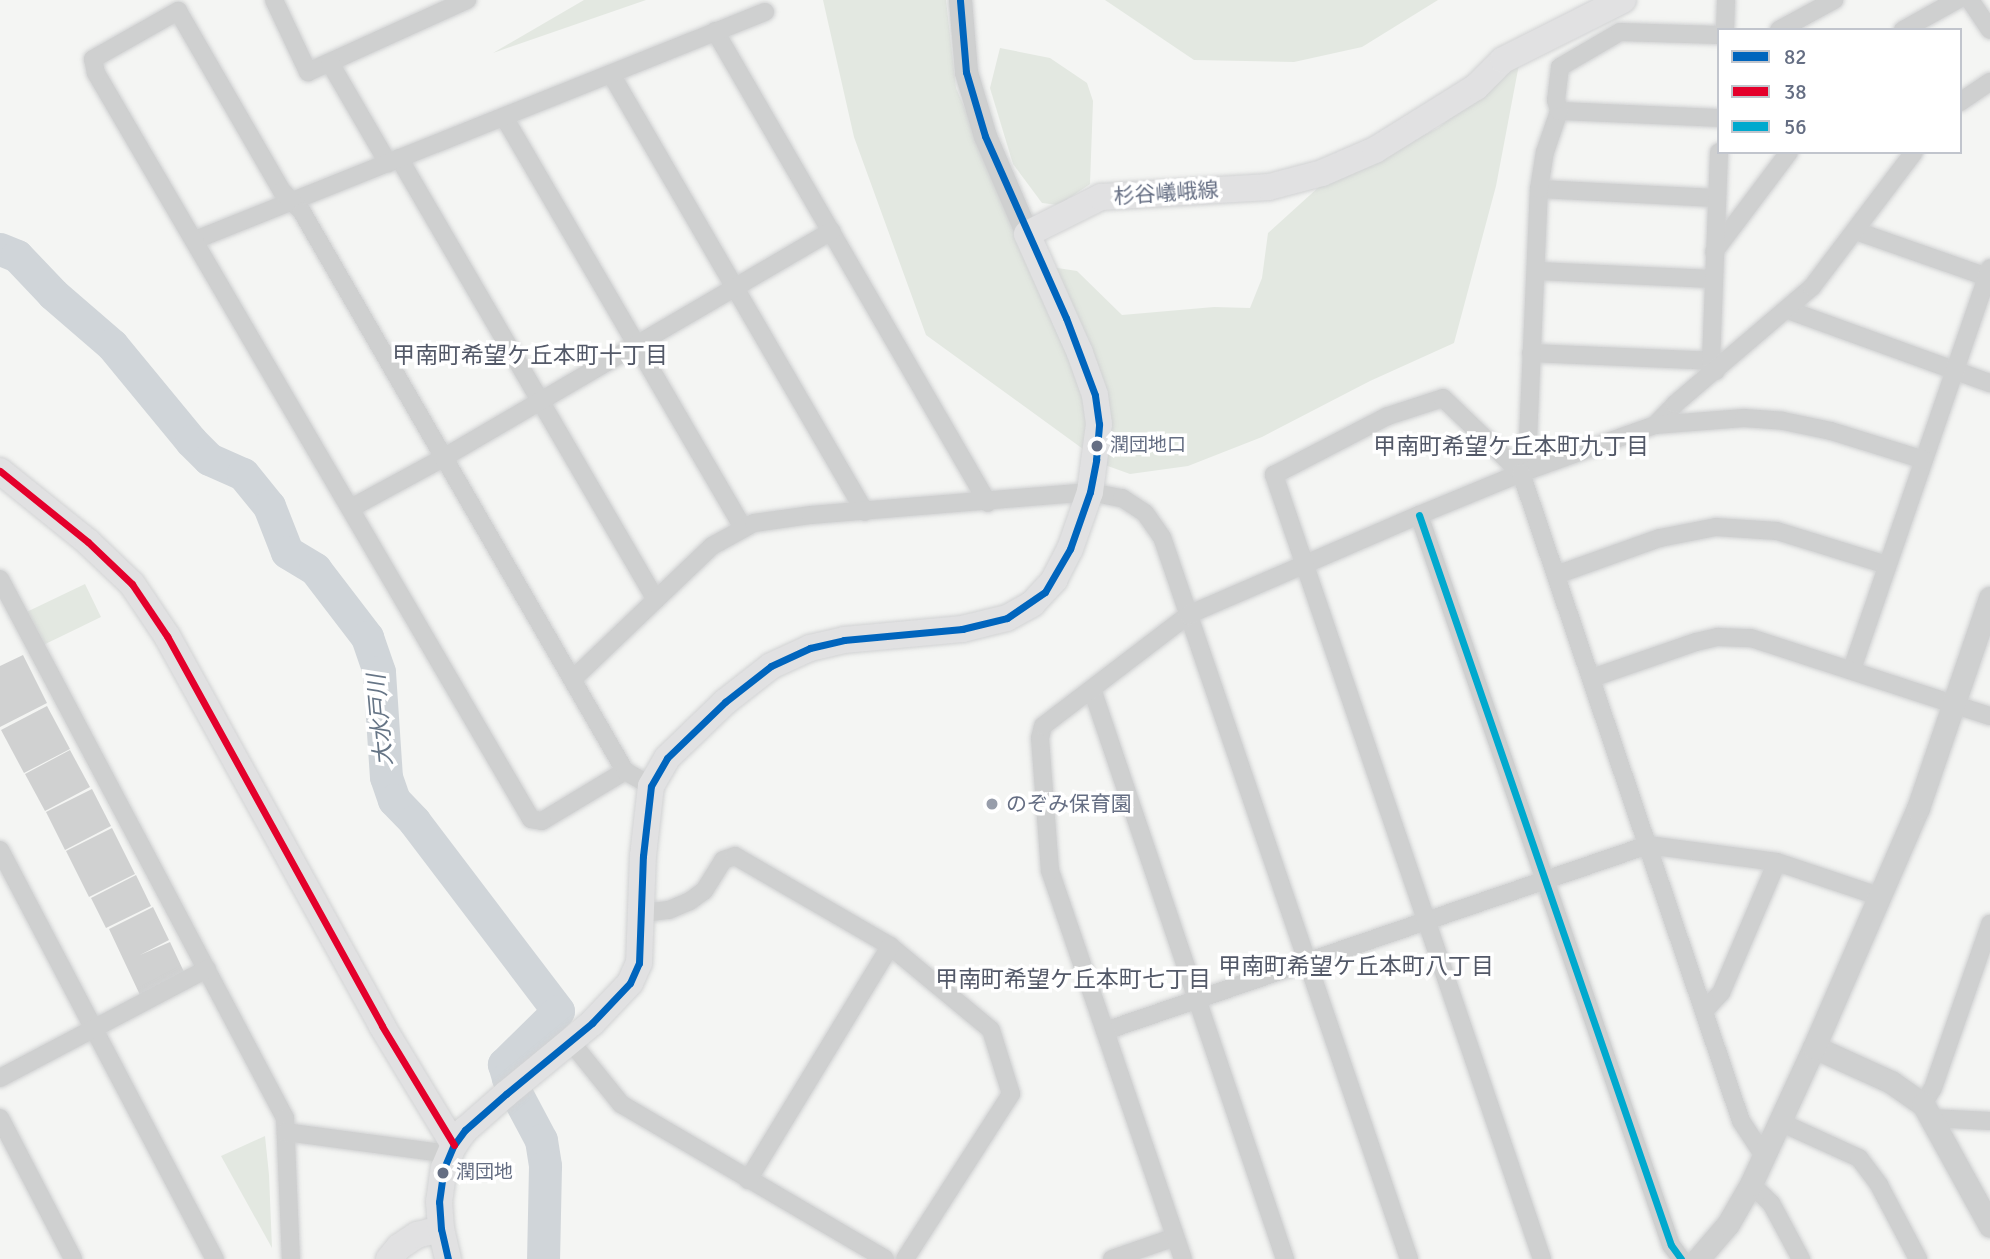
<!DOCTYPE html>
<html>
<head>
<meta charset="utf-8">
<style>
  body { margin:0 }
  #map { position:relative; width:1990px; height:1259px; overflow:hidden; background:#f4f5f3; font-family:Signika,"Noto Sans JP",sans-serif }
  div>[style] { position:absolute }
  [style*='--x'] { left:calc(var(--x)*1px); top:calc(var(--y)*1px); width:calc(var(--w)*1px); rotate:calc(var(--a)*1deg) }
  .green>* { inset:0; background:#e3e8e1 }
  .river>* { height:33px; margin:-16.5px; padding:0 16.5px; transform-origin:16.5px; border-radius:16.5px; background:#d0d5d9 }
  .building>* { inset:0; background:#d0d1d1 }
  .roads { filter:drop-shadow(0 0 2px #d1d2d3) drop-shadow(0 0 2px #d1d2d3) }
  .minor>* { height:18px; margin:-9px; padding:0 9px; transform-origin:9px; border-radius:9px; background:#cfd0d0 }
  .tertiary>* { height:23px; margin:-11.5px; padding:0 11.5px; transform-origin:11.5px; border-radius:11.5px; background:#cfd0d0 }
  .secondary>* { height:26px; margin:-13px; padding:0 13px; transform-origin:13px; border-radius:13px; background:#e1e1e2 }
  .bus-1>* { height:7px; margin:-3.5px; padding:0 3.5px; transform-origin:3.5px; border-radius:3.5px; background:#0065bd }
  .bus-2>* { height:7px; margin:-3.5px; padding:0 3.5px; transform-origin:3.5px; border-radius:3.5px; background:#e4002b }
  .bus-3>* { height:7px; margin:-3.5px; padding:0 3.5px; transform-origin:3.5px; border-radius:3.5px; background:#00a9ce }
  .dots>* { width:19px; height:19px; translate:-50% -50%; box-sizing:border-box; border:4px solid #fff; border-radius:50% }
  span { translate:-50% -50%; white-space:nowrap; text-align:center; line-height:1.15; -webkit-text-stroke:7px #fff; paint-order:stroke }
  .bus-label { font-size:19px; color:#656e83 }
  .left { translate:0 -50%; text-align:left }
  .street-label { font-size:21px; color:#656e83 }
  .poi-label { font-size:21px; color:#656e83 }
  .neighbourhood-label { font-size:23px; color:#535968 }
  .water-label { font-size:23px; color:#667586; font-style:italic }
  .legend { position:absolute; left:1717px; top:28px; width:245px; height:126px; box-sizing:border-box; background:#fff; border:2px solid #c1c5cd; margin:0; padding:9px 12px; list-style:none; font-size:21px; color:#656e83 }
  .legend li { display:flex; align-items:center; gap:14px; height:35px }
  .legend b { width:35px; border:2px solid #c1c5cd }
</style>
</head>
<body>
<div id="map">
  <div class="green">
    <div style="clip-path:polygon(584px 0,646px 0,493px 53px)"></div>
    <div style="clip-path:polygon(823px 0,946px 0,956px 88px,1031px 264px,1077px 271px,1122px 315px,1214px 307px,1250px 308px,1262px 278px,1268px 233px,1321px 185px,1438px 128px,1520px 59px,1496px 186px,1454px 343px,1370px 381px,1262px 437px,1188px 466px,1130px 474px,1105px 465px,926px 335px,854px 137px)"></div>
    <div style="clip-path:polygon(1105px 0,1438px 0,1362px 47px,1294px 62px,1194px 60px)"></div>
    <div style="clip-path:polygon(1000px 48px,1050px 58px,1087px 83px,1093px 101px,1090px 184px,1059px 205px,1042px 203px,1013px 164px,990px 88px)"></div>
    <div style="clip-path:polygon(85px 584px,101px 617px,31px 651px,14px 618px)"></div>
    <div style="clip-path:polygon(265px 1136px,269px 1175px,272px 1248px,221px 1156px)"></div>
  </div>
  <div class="river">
    <div style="--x:0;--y:249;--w:18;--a:22"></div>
    <div style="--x:17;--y:256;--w:52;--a:46.5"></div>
    <div style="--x:53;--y:294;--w:78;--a:40.8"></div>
    <div style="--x:112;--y:345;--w:124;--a:50.5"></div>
    <div style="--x:191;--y:441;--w:25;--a:45"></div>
    <div style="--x:209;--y:459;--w:37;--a:24"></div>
    <div style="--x:243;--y:474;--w:41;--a:50.9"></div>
    <div style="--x:269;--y:506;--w:49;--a:68.6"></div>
    <div style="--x:287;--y:552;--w:33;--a:31"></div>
    <div style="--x:315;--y:569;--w:86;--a:52.6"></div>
    <div style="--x:367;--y:637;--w:37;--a:71"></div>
    <div style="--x:379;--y:672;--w:105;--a:86.2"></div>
    <div style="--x:386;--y:777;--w:24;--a:71"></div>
    <div style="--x:394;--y:800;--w:29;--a:46"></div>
    <div style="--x:414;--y:821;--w:238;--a:52.8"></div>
    <div style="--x:558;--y:1011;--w:76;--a:135.5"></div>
    <div style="--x:504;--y:1064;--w:15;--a:74"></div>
    <div style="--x:508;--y:1078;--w:70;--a:62"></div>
    <div style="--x:541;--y:1140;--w:26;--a:81"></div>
    <div style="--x:545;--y:1166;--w:93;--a:91.2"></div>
  </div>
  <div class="building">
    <div style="clip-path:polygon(23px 655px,47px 703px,0 727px,0 666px)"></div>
    <div style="clip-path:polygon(47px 706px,70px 749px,24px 773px,1px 730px)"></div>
    <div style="clip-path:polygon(70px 750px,90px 787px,45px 811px,25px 774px)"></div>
    <div style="clip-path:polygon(92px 789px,111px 826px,65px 850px,46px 812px)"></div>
    <div style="clip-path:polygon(112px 828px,135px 874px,89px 897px,66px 851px)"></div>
    <div style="clip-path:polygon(136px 875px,151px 906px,106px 928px,91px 898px)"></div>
    <div style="clip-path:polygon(153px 907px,169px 940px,140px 955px,170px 942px,185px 974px,140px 995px,109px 929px)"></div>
  </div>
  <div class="roads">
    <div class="minor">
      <div style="--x:274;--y:0;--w:80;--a:64.7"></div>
      <div style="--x:308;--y:72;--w:175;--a:-24.4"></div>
      <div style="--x:1970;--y:0;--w:36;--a:56"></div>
      <div style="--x:1725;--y:30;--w:30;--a:-88"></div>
      <div style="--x:1779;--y:30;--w:63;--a:-28.6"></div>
      <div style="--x:1903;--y:30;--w:62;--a:-29.1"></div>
      <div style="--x:715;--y:31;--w:545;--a:59.96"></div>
      <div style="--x:330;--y:63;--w:116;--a:59.9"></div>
      <div style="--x:611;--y:74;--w:506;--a:59.89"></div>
      <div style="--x:1960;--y:102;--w:36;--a:-34"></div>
      <div style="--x:1559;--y:111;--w:160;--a:2.5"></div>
      <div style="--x:504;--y:117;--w:475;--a:59.8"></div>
      <div style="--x:399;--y:158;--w:511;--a:59.82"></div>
      <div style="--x:1539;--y:189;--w:177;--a:2.9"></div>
      <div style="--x:1856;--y:231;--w:139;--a:19.3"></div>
      <div style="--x:195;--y:240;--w:614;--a:-21.8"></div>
      <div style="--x:1714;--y:252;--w:125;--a:-53.1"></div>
      <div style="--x:1536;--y:271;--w:178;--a:2.6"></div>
      <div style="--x:1788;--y:310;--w:215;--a:19.9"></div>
      <div style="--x:1531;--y:353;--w:180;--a:2.5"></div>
      <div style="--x:1716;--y:371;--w:11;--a:-117"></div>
      <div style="--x:1711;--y:361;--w:209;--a:-87.8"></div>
      <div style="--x:1655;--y:425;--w:29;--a:-46"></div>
      <div style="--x:1675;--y:404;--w:180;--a:-40.5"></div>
      <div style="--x:1812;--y:287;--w:169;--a:-52.9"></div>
      <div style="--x:1521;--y:473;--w:13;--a:-61"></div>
      <div style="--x:1527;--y:462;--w:273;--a:-87.5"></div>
      <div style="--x:1539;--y:189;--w:37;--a:-81"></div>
      <div style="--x:1545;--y:152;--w:43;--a:-71.1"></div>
      <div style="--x:1559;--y:111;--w:11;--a:-105"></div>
      <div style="--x:1556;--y:100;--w:33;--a:-83"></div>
      <div style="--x:1560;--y:67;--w:69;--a:-30.3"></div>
      <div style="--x:1620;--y:32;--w:99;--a:1.7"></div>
      <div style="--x:351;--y:508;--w:105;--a:-28.5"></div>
      <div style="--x:443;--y:458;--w:450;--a:-30.3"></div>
      <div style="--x:1419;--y:515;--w:772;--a:70.96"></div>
      <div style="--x:1671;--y:1245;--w:17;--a:54"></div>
      <div style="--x:1556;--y:575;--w:110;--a:-19.6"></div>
      <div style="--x:1660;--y:538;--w:57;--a:-11.1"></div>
      <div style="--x:1716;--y:527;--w:61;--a:3.8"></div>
      <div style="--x:1777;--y:531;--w:115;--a:17.2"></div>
      <div style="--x:0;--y:579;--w:610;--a:62.13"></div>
      <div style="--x:285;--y:1118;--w:141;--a:87.6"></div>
      <div style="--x:1852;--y:669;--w:424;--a:-71"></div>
      <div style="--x:1592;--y:678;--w:110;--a:-19.1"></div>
      <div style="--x:1696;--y:642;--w:23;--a:-13"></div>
      <div style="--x:1718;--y:637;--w:33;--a:2"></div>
      <div style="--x:1751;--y:638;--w:251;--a:18.1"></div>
      <div style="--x:573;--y:679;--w:192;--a:-43.7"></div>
      <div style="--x:712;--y:546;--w:48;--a:-28.7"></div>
      <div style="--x:754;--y:523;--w:58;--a:-8"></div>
      <div style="--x:811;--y:515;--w:280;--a:-4.7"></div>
      <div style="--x:1090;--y:492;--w:33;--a:11"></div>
      <div style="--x:1122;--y:498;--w:27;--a:33"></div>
      <div style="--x:1145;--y:513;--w:29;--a:55"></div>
      <div style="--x:1162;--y:537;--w:763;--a:71.11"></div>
      <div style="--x:1092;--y:689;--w:602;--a:71.29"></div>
      <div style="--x:625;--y:771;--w:97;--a:148.9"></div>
      <div style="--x:542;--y:821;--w:11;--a:-170"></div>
      <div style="--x:531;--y:819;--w:864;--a:-120.25"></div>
      <div style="--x:96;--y:73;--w:14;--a:-102"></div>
      <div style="--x:93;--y:59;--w:98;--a:-29.5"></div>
      <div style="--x:178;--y:11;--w:208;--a:60"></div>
      <div style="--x:282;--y:191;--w:29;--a:46"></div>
      <div style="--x:302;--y:212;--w:646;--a:59.98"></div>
      <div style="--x:625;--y:771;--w:30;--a:30"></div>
      <div style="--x:0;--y:850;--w:462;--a:62.3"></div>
      <div style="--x:643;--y:913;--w:26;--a:-7"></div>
      <div style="--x:669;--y:910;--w:23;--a:-23"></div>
      <div style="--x:690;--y:901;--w:17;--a:-36"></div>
      <div style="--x:704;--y:891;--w:36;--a:-58"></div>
      <div style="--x:723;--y:860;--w:13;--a:-18"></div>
      <div style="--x:735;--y:856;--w:179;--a:30.1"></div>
      <div style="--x:890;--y:946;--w:131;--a:39.7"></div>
      <div style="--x:991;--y:1030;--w:67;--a:72.6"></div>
      <div style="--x:1011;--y:1094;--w:196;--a:122.7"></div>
      <div style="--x:1704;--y:1011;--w:25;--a:-47"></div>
      <div style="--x:1721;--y:993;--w:142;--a:-66.9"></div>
      <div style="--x:1105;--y:1031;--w:574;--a:-18.91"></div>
      <div style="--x:1648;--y:845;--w:130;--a:7.5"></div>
      <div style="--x:1777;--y:862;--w:107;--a:18.6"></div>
      <div style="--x:571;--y:1042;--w:80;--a:51.1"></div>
      <div style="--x:621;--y:1104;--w:306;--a:30.4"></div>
      <div style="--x:0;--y:1078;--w:234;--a:-27.8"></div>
      <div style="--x:1923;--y:1104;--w:19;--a:-58"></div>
      <div style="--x:1933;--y:1088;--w:174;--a:-70.8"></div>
      <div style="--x:0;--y:1118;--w:159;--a:62.6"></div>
      <div style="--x:1931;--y:1118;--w:59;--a:2.9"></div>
      <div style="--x:1780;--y:1122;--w:87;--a:24.5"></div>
      <div style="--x:1859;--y:1158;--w:34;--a:53"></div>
      <div style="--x:1879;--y:1185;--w:84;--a:62.2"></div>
      <div style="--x:286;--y:1132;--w:164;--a:7.7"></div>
      <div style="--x:748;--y:1180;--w:274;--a:-58.7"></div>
      <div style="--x:1751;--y:1184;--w:28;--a:44"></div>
      <div style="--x:1771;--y:1203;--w:64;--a:61.8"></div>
      <div style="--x:1112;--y:1259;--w:67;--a:-19.2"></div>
      <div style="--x:1183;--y:1259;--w:410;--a:-108.9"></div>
      <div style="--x:1050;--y:871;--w:133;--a:-94.3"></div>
      <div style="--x:1040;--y:738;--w:12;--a:-76"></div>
      <div style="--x:1043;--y:726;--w:183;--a:-37.4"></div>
      <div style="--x:1188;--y:615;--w:252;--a:-23.4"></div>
      <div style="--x:1419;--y:515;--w:110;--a:-22.4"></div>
      <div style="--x:1521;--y:473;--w:142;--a:-19.7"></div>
      <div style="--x:1655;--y:425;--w:89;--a:-4.5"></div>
      <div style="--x:1744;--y:418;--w:39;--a:4"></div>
      <div style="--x:1783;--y:421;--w:49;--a:11.8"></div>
      <div style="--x:1831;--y:431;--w:97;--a:17.3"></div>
      <div style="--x:1542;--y:1259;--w:829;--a:-108.87"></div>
      <div style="--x:1274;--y:475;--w:128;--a:-27.4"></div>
      <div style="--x:1388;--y:416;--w:58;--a:-18.1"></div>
      <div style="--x:1443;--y:398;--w:108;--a:43.9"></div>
      <div style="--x:1521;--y:473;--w:684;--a:71.25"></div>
      <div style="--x:1741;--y:1121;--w:42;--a:56.7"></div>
    </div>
    <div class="tertiary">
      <div style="--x:960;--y:0;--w:72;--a:85.2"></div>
      <div style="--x:966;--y:72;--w:67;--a:73.5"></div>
      <div style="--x:985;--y:136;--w:107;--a:66.8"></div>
      <div style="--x:1814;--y:1047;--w:85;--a:24.4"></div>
      <div style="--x:1891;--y:1082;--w:39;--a:35"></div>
      <div style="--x:1923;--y:1104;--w:139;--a:61.2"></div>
      <div style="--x:1698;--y:1259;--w:46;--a:-49.4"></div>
      <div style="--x:1728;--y:1224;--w:46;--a:-60.1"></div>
      <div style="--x:1751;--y:1184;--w:151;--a:-65.3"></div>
      <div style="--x:1814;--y:1047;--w:261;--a:-66.5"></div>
      <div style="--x:1918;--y:808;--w:222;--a:-71.1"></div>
    </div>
    <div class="secondary">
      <div style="--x:0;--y:471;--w:113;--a:38.9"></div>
      <div style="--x:88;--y:542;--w:61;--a:43.7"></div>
      <div style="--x:132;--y:584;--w:63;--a:56.1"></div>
      <div style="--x:167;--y:636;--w:445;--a:61.1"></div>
      <div style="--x:382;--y:1026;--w:139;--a:58.8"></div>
      <div style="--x:389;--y:1259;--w:16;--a:-50"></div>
      <div style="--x:399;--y:1247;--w:22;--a:-34"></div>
      <div style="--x:417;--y:1235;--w:25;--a:-14"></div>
      <div style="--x:448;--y:1259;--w:31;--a:-103"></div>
      <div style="--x:441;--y:1229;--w:27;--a:-94"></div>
      <div style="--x:439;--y:1202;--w:34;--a:-82"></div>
      <div style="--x:444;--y:1168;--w:25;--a:-67"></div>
      <div style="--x:454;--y:1145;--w:19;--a:-54"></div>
      <div style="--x:465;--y:1130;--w:55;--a:-41.3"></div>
      <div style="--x:506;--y:1094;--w:112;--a:-39.5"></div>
      <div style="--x:592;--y:1023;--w:55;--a:-46.5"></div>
      <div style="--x:630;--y:983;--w:22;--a:-66"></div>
      <div style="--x:639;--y:963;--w:107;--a:-87.9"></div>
      <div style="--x:643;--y:856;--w:70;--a:-83.5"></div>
      <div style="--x:651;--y:786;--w:32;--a:-60"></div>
      <div style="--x:667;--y:758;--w:81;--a:-44"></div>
      <div style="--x:725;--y:702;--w:58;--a:-38"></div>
      <div style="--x:771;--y:666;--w:43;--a:-24.8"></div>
      <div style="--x:810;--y:648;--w:35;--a:-13"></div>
      <div style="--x:844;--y:640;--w:119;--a:-5.3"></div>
      <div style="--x:962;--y:629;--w:46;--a:-13.7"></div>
      <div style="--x:1007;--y:618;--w:29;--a:-29"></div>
      <div style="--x:1032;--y:604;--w:33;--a:-47"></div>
      <div style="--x:1054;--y:580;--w:35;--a:-63"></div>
      <div style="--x:1070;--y:549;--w:60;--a:-70.7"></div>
      <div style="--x:1090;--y:492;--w:69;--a:-82.5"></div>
      <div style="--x:1099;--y:424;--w:29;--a:-98"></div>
      <div style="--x:1095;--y:395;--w:45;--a:-109.7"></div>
      <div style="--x:1080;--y:353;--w:130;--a:-114"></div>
      <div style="--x:1027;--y:234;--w:83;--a:-26.6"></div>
      <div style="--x:1101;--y:197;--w:168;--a:-3.4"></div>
      <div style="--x:1269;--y:187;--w:55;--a:-14.8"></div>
      <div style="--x:1322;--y:173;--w:58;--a:-23.5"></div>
      <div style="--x:1375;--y:150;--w:53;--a:-31.9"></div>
      <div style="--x:1420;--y:122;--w:66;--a:-32"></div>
      <div style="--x:1476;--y:87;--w:38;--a:-45"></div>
      <div style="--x:1503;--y:60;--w:134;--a:-26.6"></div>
    </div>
  </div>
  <div class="bus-1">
    <div style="--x:448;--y:1259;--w:31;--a:-103"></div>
    <div style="--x:441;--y:1229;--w:27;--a:-94"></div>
    <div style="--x:439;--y:1202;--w:34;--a:-82"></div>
    <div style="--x:444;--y:1168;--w:25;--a:-67"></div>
    <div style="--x:454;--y:1145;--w:19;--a:-54"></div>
    <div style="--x:465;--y:1130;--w:55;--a:-41.3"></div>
    <div style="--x:506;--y:1094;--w:112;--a:-39.5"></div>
    <div style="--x:592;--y:1023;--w:55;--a:-46.5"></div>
    <div style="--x:630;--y:983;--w:22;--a:-66"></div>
    <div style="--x:639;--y:963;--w:107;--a:-87.9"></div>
    <div style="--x:643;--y:856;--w:70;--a:-83.5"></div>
    <div style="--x:651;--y:786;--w:32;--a:-60"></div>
    <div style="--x:667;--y:758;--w:81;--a:-44"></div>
    <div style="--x:725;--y:702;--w:58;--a:-38"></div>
    <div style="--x:771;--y:666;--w:43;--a:-24.8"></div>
    <div style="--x:810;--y:648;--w:35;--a:-13"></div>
    <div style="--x:844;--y:640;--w:119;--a:-5.3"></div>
    <div style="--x:962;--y:629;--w:46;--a:-13.7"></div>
    <div style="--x:1007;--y:618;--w:46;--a:-34.4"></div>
    <div style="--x:1045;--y:592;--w:50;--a:-59.8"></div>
    <div style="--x:1070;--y:549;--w:60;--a:-70.7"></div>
    <div style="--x:1090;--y:492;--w:33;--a:-79"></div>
    <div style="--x:1096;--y:460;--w:36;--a:-85"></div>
    <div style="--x:1099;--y:424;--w:29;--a:-98"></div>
    <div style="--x:1095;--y:395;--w:82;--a:-110.6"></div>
    <div style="--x:1066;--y:318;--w:199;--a:-114"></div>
    <div style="--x:985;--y:136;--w:67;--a:-106.5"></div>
    <div style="--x:966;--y:72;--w:72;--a:-94.8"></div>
  </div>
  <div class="bus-2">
    <div style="--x:0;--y:471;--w:113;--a:38.9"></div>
    <div style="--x:88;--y:542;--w:61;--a:43.7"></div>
    <div style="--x:132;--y:584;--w:63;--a:56.1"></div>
    <div style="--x:167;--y:636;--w:445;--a:61.1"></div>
    <div style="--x:382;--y:1026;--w:139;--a:58.8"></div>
  </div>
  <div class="bus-3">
    <div style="--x:1419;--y:515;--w:772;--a:70.96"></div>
    <div style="--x:1671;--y:1245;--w:17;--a:54"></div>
  </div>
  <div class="dots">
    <div style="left:1097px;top:446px;background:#656e83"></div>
    <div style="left:992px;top:804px;background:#979daa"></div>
    <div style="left:443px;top:1173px;background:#656e83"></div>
  </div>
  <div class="bus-label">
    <span class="left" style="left:1110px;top:446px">潤団地口</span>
    <span class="left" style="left:456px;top:1173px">潤団地</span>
  </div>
  <div class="street-label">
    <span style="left:1166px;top:193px;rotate:-4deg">杉谷嶬峨線</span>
  </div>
  <div class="poi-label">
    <span class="left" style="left:1006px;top:804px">のぞみ保育園</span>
  </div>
  <div class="neighbourhood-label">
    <span style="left:530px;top:356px">甲南町希望ケ丘本町十丁目</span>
    <span style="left:1511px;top:447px">甲南町希望ケ丘本町九丁目</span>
    <span style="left:1356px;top:967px">甲南町希望ケ丘本町八丁目</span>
    <span style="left:1073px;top:980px">甲南町希望ケ丘本町七丁目</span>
  </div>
  <div class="water-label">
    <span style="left:381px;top:720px;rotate:-95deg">大水戸川</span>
  </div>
  <ul class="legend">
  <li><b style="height:9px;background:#0065bd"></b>82</li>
  <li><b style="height:9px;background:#e4002b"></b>38</li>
  <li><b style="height:9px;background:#00a9ce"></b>56</li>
  </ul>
</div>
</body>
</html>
